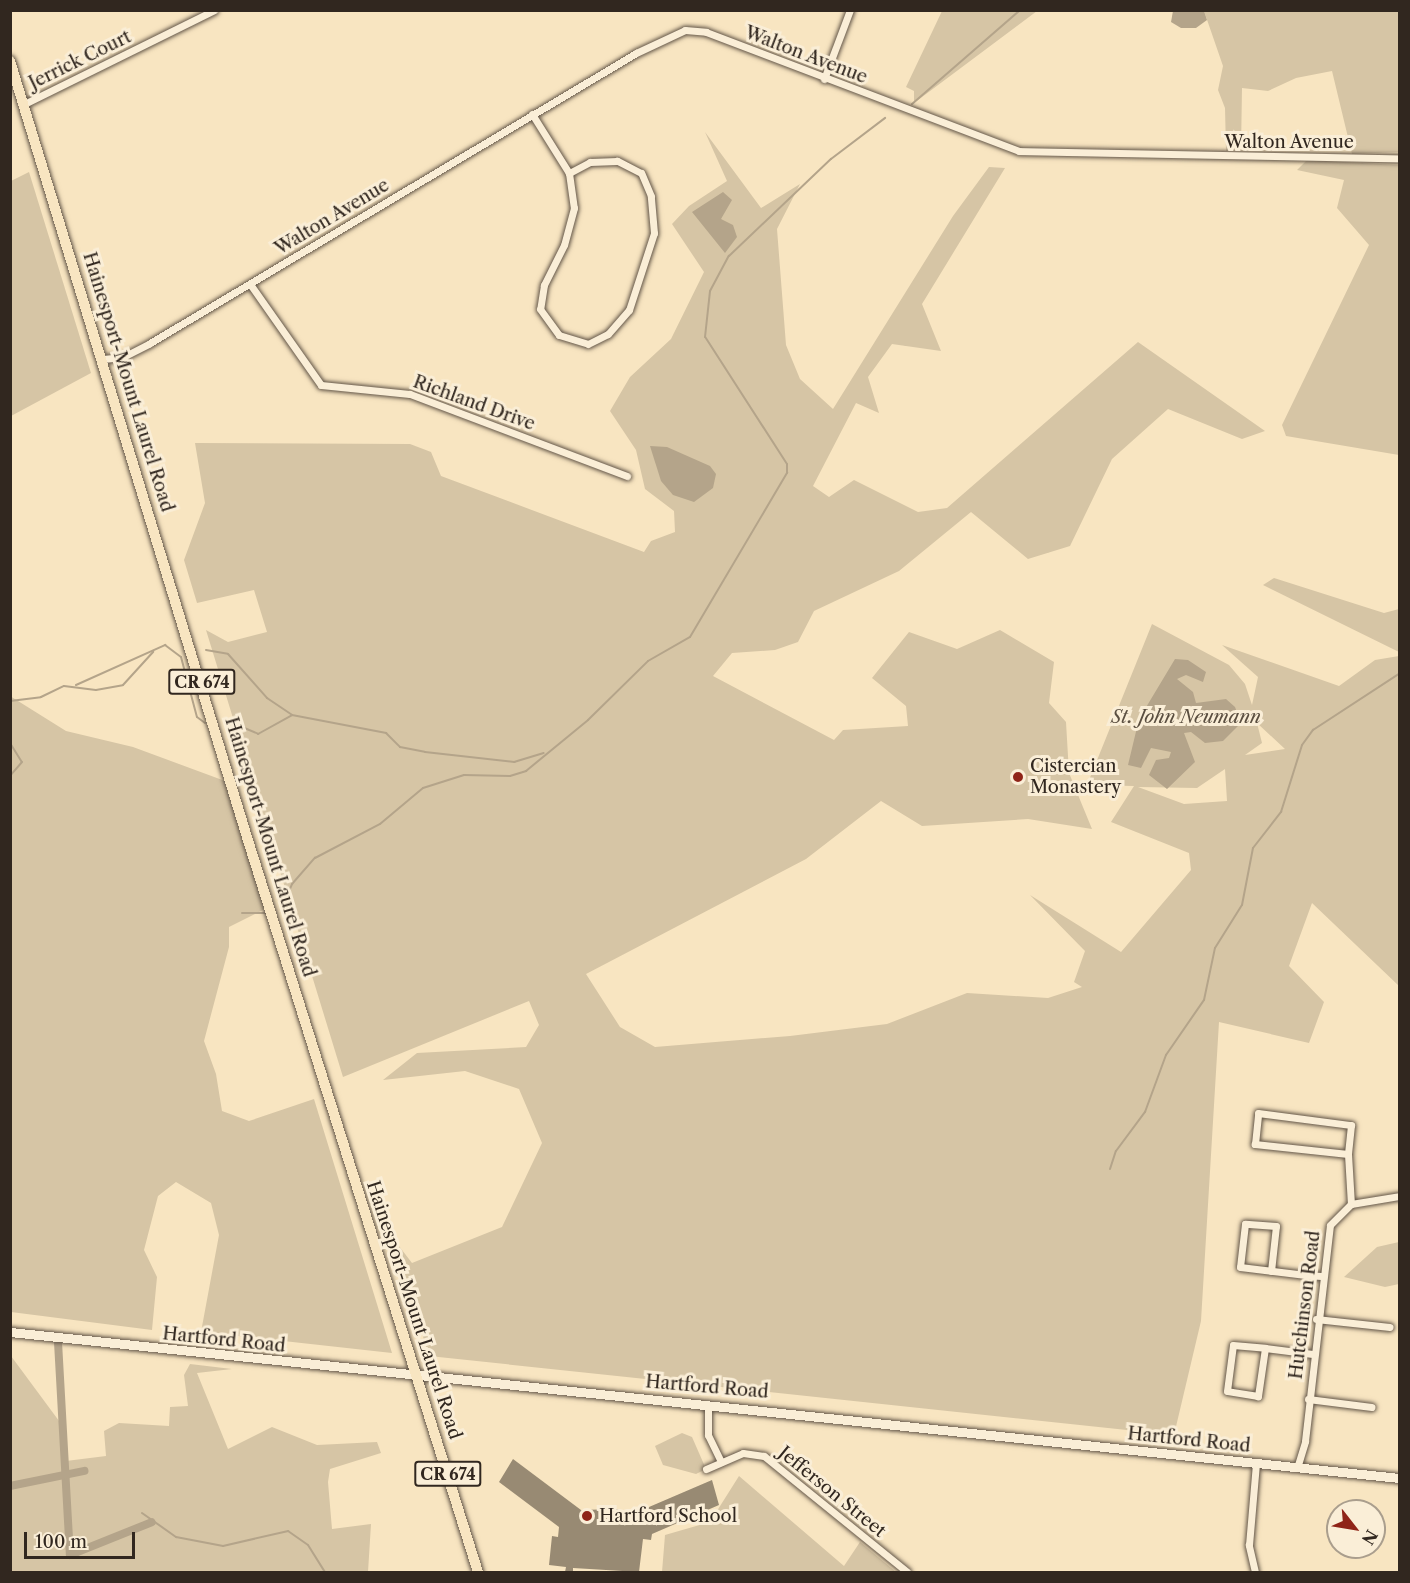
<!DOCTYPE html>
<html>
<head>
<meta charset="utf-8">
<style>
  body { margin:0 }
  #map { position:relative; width:1410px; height:1583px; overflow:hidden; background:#f8e5c1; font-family:"Libre Caslon Text",serif }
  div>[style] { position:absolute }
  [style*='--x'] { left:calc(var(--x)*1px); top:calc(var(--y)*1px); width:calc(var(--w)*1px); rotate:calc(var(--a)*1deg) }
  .green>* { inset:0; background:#d6c5a5 }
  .water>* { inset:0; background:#b4a48a }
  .stream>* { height:2px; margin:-1px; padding:0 1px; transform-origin:1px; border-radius:1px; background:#b4a48a }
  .canal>* { height:8px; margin:-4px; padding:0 4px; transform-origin:4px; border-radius:4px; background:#b4a48a }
  .building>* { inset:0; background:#988a73 }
  .roads { filter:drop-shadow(0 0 2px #635648) drop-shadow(0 0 2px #635648) }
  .street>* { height:7px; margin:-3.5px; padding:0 3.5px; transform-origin:3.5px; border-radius:3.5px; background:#faeed7 }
  .secondary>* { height:9px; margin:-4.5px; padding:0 4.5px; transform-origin:4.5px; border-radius:4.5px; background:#faeed7 }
  .primary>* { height:10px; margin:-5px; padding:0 5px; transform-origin:5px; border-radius:5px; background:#f8e5c1 }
  .dots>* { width:16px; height:16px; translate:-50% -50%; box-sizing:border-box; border:3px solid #faeed7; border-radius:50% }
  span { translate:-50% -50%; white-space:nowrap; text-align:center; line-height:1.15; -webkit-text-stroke:6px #faeed7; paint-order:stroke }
  .shield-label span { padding:2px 4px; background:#faeed7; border:2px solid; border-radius:4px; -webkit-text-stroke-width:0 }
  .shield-label { font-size:16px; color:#31271f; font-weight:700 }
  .street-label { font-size:18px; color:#31271f }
  .park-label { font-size:18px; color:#5a4e40; font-style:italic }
  .poi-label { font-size:18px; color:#31271f }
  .left { translate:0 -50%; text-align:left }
  .frame { position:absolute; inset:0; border:12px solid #31271f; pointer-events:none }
  .north { position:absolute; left:1326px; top:1499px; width:60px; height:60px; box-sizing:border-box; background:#faeed7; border:2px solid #aa9e8d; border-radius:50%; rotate:121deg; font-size:16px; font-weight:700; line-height:24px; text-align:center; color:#31271f }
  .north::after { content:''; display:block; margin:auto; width:21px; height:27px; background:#8f2418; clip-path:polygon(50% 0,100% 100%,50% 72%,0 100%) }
  .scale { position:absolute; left:24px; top:1532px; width:111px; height:27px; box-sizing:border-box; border:3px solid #31271f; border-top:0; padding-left:8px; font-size:18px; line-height:21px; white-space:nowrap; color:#31271f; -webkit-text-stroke:4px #faeed7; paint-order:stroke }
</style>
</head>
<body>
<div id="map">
  <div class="green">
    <div style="clip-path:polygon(942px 11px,1037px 11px,914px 103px,914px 91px,906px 87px)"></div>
    <div style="clip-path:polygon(1204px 11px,1399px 11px,1399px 152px,1352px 154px,1332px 71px,1296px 78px,1268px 91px,1242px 88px,1241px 150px,1226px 151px,1225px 108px,1218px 90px,1223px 66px)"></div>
    <div style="clip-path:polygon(evenodd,705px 132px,761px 208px,800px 184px,777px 229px,786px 345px,800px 379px,833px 409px,953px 216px,989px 167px,1005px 168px,922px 304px,941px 351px,892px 344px,868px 377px,879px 413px,856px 403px,813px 486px,829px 497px,854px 480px,918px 512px,947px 508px,1138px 342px,1265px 431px,1242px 439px,1168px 409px,1112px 459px,1070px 546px,1028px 559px,971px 512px,899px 571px,814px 611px,798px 642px,775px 650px,732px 653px,713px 676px,834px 740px,843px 730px,908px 726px,906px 706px,872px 678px,909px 632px,957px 649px,1000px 630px,1054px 662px,1049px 703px,1066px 722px,1069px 773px,1092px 829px,1028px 819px,922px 826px,881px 801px,806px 859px,586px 974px,620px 1027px,655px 1047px,790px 1036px,887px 1024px,967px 993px,1048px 998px,1082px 987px,1074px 982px,1085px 951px,1030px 895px,1121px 952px,1191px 870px,1189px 853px,1111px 822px,1134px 786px,1087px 785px,1152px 624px,1229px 665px,1245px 684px,1252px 705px,1258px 677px,1222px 645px,1339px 686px,1375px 660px,1399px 656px,1399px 986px,1312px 903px,1289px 966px,1324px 1002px,1309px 1043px,1219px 1022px,1201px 1321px,1174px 1435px,429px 1356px,392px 1237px,412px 1263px,502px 1227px,542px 1143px,519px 1089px,465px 1071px,383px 1080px,417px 1053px,526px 1047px,539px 1025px,529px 1001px,343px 1077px,206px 630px,228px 642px,267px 632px,254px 590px,197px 603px,184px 560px,205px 503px,195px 443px,410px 444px,431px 452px,441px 476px,644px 552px,651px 541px,675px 532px,674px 511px,645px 489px,636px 450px,610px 411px,630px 377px,671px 339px,704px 272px,672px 224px,689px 206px,727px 181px,705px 132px,1257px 723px,1285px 749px,1245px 755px,1262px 743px,1257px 723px,705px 132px,1225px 769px,1227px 801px,1184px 804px,1138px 787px,1197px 788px,1225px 769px)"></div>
    <div style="clip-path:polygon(1307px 160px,1399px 165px,1399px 455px,1286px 436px,1282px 425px,1369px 245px,1337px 208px,1344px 180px,1297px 170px)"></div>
    <div style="clip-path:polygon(29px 172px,91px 373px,11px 416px,11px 181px)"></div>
    <div style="clip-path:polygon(1274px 578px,1384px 613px,1399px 609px,1399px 652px,1263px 585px)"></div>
    <div style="clip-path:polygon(10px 696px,66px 731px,133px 747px,225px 781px,269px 907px,229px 927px,229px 947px,204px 1041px,216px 1074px,222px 1111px,249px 1121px,314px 1099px,392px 1353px,201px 1332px,219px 1235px,211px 1203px,176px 1182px,158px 1196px,144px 1250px,157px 1277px,152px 1330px,11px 1312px)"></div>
    <div style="clip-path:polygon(1399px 1242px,1399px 1284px,1385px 1287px,1344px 1277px,1377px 1247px)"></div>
    <div style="clip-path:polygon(11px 1356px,62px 1425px,66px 1461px,106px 1456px,104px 1431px,119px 1423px,169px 1426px,170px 1407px,188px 1406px,184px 1375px,190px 1364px,232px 1369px,197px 1373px,228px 1449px,272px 1427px,317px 1445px,377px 1442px,381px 1453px,330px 1469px,328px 1482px,332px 1529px,371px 1524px,368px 1572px,11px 1572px)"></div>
    <div style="clip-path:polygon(682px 1433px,692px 1437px,706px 1469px,696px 1474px,663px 1465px,655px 1446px)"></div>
    <div style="clip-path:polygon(739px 1476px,844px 1566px,860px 1542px,896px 1572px,662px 1572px,665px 1535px,710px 1522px)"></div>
  </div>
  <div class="water">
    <div style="clip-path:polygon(1173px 11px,1204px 11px,1207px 20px,1196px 28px,1181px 28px,1171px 22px)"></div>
    <div style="clip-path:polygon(723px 192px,732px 200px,721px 219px,733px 225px,737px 237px,725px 253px,692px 212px)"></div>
    <div style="clip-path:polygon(650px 446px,667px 447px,710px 466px,716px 474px,713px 488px,694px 502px,673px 495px,661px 481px)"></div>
    <div style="clip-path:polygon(1175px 659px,1188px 660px,1206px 672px,1203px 682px,1186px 675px,1177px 679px,1193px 692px,1196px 703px,1226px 699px,1235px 707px,1241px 723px,1223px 741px,1205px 743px,1191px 732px,1184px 733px,1195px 762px,1167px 789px,1149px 775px,1156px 760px,1169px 758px,1171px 752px,1151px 748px,1141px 768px,1128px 765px,1139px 719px)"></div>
  </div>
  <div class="stream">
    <div style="--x:912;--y:104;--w:143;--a:-41"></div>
    <div style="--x:206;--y:650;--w:22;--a:10"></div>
    <div style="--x:228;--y:654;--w:59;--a:48.4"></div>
    <div style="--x:267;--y:698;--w:30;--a:34"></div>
    <div style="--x:292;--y:715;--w:96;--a:10.8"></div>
    <div style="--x:386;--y:733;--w:20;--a:45"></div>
    <div style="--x:400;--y:747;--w:25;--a:11"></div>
    <div style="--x:425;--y:752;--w:90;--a:6.4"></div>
    <div style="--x:514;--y:762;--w:31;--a:-17"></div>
    <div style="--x:76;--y:685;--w:98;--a:-24.2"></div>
    <div style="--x:165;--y:645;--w:20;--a:37"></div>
    <div style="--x:181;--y:657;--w:62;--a:75.1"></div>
    <div style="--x:197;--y:717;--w:10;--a:37"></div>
    <div style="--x:10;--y:701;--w:31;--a:-7"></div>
    <div style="--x:41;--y:697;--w:25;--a:-26"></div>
    <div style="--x:64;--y:686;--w:32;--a:7"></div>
    <div style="--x:96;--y:690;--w:27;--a:-10"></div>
    <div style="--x:123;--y:685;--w:45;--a:-47.7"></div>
    <div style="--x:228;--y:721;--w:33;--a:23"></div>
    <div style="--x:258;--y:734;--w:39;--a:-29"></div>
    <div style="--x:10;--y:743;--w:22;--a:58"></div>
    <div style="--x:22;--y:762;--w:18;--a:131"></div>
    <div style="--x:284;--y:903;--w:21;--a:-67"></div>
    <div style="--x:292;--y:884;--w:35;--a:-49"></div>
    <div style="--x:315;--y:858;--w:73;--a:-27.6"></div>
    <div style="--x:380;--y:824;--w:56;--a:-39.9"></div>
    <div style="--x:423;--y:788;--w:43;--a:-17.6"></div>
    <div style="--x:464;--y:775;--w:46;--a:1.2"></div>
    <div style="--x:510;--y:776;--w:17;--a:-17"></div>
    <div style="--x:526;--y:771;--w:80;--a:-39.4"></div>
    <div style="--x:588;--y:720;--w:84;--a:-44.5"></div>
    <div style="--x:648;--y:661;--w:48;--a:-29.7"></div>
    <div style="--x:690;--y:637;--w:191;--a:-59.4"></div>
    <div style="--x:787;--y:473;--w:9;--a:-90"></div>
    <div style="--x:787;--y:464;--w:151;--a:-122.8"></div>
    <div style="--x:705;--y:337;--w:46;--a:-83.8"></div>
    <div style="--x:710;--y:291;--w:40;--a:-62"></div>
    <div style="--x:729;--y:256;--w:141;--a:-43.6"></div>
    <div style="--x:831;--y:159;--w:68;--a:-37.2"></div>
    <div style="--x:242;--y:913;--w:25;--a:0"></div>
    <div style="--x:1110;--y:1169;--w:19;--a:-72"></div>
    <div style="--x:1116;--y:1151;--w:49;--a:-53.4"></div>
    <div style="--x:1145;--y:1112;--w:61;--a:-69.8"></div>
    <div style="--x:1166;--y:1055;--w:67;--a:-55.4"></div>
    <div style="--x:1204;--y:1000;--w:53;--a:-78.1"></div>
    <div style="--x:1215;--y:948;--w:51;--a:-57.9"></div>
    <div style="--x:1242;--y:905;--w:58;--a:-79.1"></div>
    <div style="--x:1253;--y:848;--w:46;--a:-52.1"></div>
    <div style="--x:1281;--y:812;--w:70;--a:-72.6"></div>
    <div style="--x:1302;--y:745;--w:19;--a:-54"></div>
    <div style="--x:1313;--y:730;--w:104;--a:-33.2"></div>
    <div style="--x:142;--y:1513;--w:42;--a:35.2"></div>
    <div style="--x:176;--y:1537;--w:48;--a:10.8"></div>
    <div style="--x:223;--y:1546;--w:67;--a:-13"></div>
    <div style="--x:288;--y:1531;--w:24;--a:35"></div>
    <div style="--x:308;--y:1545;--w:32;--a:58"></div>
  </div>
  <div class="canal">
    <div style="--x:58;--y:1342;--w:213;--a:86.8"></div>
    <div style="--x:70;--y:1555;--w:88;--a:-21.9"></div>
    <div style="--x:10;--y:1486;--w:76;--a:-11.5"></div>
  </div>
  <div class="building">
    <div style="clip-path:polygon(513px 1459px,581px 1510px,617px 1509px,628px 1514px,628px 1521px,644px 1514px,642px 1510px,712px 1480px,719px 1505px,652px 1534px,651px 1540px,643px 1539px,639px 1572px,573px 1568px,573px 1572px,565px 1572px,566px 1567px,549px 1565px,552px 1536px,558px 1537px,559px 1527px,499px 1482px)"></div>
  </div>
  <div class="roads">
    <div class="street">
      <div style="--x:824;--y:79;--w:74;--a:-69.4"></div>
      <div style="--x:24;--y:104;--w:212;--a:-26.3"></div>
      <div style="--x:532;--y:114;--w:70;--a:57.9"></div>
      <div style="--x:569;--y:173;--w:35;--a:82"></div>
      <div style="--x:574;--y:208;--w:38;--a:105"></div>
      <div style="--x:564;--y:245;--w:45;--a:116.6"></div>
      <div style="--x:544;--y:285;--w:24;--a:99"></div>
      <div style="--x:540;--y:309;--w:32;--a:54"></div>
      <div style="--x:559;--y:335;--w:30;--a:17"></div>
      <div style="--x:588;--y:344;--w:22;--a:-27"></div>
      <div style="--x:608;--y:334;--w:32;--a:-49"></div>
      <div style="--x:629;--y:310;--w:81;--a:-72"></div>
      <div style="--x:654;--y:233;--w:37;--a:-95"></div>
      <div style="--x:651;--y:196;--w:25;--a:-113"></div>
      <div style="--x:641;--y:173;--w:27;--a:-153"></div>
      <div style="--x:617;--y:161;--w:27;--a:178"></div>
      <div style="--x:590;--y:162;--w:24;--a:152"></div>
      <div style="--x:250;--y:284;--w:123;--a:54.9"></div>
      <div style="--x:321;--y:385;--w:89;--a:5.8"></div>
      <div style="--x:410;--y:394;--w:232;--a:20.7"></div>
      <div style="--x:103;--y:359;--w:20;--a:-6"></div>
      <div style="--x:123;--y:357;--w:30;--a:-27"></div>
      <div style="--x:150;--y:343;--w:566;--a:-30.82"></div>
      <div style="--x:636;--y:53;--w:54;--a:-25.1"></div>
      <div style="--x:685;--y:30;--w:21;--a:5"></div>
      <div style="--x:706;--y:32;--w:335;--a:20.8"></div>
      <div style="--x:1019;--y:151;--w:381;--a:1.1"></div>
      <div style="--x:1258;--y:1113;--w:94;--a:7.4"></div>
      <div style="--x:1351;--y:1125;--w:29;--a:96"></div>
      <div style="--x:1348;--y:1154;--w:94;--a:-173.9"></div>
      <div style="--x:1255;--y:1144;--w:31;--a:-84"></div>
      <div style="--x:1348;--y:1154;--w:50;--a:86.6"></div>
      <div style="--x:1271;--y:1271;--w:45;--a:-83.7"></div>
      <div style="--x:1276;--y:1226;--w:31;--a:-176"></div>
      <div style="--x:1245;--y:1224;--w:43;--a:96.6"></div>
      <div style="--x:1240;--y:1267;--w:66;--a:6.9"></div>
      <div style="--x:1306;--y:1275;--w:15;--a:4"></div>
      <div style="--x:1316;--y:1319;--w:74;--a:6.2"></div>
      <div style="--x:1265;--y:1348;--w:49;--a:98.3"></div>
      <div style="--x:1258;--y:1396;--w:31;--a:-171"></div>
      <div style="--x:1227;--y:1391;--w:46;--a:-82.6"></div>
      <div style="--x:1233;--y:1345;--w:32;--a:5"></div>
      <div style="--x:1265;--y:1348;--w:48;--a:7.1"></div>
      <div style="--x:1308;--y:1399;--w:64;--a:7.2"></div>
      <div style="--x:708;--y:1406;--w:29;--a:90"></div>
      <div style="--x:708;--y:1435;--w:30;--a:64"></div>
      <div style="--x:1297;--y:1468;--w:28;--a:-73"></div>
      <div style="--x:1305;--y:1441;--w:217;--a:-83.4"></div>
      <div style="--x:1330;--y:1225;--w:30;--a:-45"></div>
      <div style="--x:1351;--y:1204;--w:50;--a:-9.3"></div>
      <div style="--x:706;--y:1469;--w:40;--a:-23.4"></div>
      <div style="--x:743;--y:1453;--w:21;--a:8"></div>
      <div style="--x:764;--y:1456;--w:184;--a:39"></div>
      <div style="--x:1255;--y:1572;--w:28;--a:-103"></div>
      <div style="--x:1249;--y:1545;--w:81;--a:-85.1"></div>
    </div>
    <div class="secondary">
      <div style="--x:10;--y:1332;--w:1398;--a:6"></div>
    </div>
    <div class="primary">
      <div style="--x:10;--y:61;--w:808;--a:73.02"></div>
      <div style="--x:246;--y:834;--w:774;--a:72.55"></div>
    </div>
  </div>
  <div class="dots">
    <div style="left:1018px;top:777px;background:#8f2418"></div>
    <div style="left:587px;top:1516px;background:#8f2418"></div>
  </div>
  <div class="shield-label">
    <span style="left:202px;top:682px">CR 674</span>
    <span style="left:448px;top:1474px">CR 674</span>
  </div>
  <div class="street-label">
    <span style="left:806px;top:55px;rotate:21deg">Walton Avenue</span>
    <span style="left:80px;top:60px;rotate:-26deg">Jerrick Court</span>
    <span style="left:1289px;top:142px">Walton Avenue</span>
    <span style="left:332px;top:217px;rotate:-31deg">Walton Avenue</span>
    <span style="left:128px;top:382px;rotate:73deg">Hainesport-Mount Laurel Road</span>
    <span style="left:474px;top:403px;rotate:20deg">Richland Drive</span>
    <span style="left:270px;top:847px;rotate:73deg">Hainesport-Mount Laurel Road</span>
    <span style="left:1305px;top:1305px;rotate:-83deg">Hutchinson Road</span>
    <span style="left:414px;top:1310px;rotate:72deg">Hainesport-Mount Laurel Road</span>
    <span style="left:224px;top:1340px;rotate:6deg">Hartford Road</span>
    <span style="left:707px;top:1387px;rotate:5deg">Hartford Road</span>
    <span style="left:1189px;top:1440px;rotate:6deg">Hartford Road</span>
    <span style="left:832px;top:1492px;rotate:39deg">Jefferson Street</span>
  </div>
  <div class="park-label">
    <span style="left:1186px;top:717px">St. John Neumann</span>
  </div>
  <div class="poi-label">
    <span class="left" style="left:1030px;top:777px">Cistercian<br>Monastery</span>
    <span class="left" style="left:599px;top:1516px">Hartford School</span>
  </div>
  <div class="frame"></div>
  <div class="north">N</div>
  <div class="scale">100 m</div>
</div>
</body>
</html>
